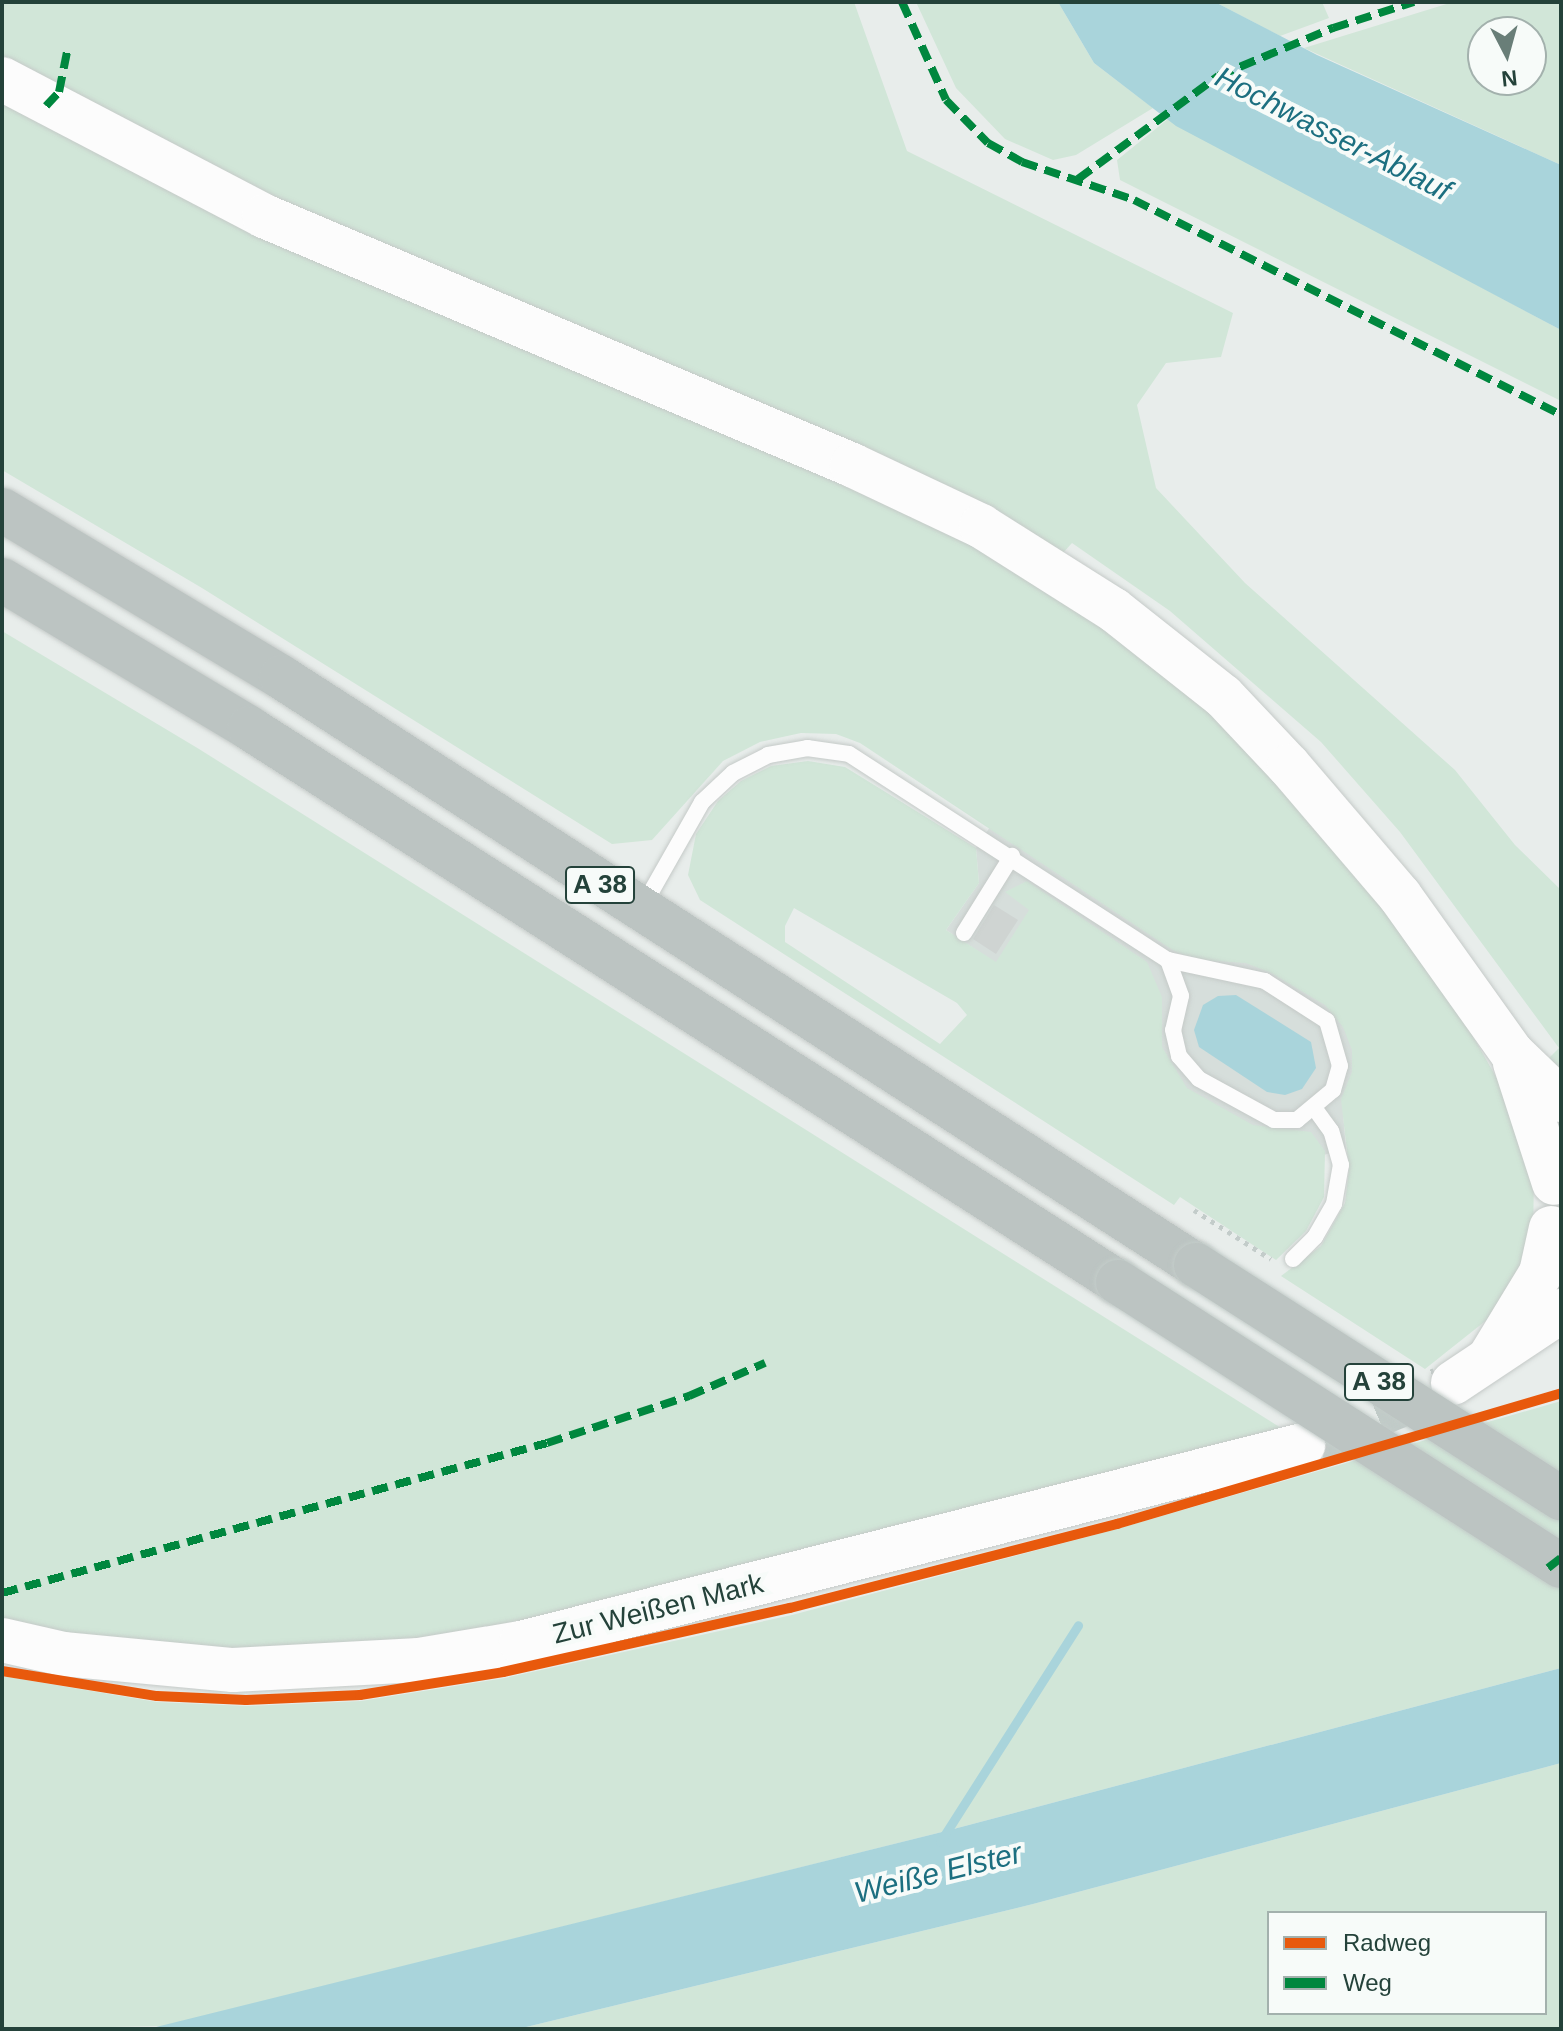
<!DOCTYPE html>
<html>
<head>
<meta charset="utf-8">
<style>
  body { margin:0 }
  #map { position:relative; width:1563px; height:2031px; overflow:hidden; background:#e8edeb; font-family:Helvetica,sans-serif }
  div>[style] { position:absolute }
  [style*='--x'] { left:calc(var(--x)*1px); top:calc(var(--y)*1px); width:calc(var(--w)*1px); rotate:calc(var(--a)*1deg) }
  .built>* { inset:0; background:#d6dedb }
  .green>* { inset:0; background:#d1e6d8 }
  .water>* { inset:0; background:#a9d4db }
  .stream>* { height:9px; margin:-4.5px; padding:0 4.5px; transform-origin:4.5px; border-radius:4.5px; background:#a9d4db }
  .building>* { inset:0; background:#cfd4d2 }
  .secondary-tunnel>* { height:44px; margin-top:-22px; transform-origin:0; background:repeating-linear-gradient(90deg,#c1cbc8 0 44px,transparent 0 66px) }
  .path>* { height:5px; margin-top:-2.5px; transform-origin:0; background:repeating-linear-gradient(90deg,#c3ccca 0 4px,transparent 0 10px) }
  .roads { filter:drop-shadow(0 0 2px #c5cac8) drop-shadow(0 0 2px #c5cac8) }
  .service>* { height:16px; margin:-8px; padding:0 8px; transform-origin:8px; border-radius:8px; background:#fcfcfc }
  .secondary>* { height:44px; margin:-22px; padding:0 22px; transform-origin:22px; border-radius:22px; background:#fcfcfc }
  .motorway>* { height:44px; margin:-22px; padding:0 22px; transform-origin:22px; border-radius:22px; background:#bcc4c2 }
  .bridges { filter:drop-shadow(0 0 2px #c3ccc9) drop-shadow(0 0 2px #c3ccc9) }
  .motorway-bridge>* { height:44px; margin:-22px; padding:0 22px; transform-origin:22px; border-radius:22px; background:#bcc4c2 }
  .quiet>* { height:8px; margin-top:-4px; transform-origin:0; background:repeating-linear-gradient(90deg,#00873e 0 16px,transparent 0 24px) }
  .cycleway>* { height:10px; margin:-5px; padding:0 5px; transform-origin:5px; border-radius:5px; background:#e8590c }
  span { translate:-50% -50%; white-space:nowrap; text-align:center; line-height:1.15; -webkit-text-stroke:8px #f7fbf9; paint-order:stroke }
  .shield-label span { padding:2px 6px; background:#f7fbf9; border:2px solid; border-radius:6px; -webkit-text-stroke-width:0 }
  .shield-label { font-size:26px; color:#24423a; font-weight:700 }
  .street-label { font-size:28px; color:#24423a }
  .water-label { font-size:30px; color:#1c6f80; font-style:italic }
  .frame { position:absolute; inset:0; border:4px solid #24423a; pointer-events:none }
  .legend { position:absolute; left:1267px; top:1911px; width:280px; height:104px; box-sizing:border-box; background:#f7fbf9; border:2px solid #a3b1ad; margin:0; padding:10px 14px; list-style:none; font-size:24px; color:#24423a }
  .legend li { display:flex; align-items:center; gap:16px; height:40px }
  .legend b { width:40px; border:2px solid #a3b1ad }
  .north { position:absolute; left:1467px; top:16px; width:80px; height:80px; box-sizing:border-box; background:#f7fbf9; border:2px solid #a3b1ad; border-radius:50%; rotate:174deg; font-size:22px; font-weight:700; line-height:32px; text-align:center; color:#24423a }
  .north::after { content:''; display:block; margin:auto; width:28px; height:36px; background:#697e78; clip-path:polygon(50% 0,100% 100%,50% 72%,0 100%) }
</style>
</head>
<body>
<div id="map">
  <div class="built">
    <div style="clip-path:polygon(1008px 800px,1380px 1033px,1343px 1113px,1346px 1149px,1297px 1162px,946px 930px,979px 883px,976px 848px)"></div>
  </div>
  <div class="green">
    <div style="clip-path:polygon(2px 2px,854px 2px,907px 151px,1233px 313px,1221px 357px,1166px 363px,1137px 405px,1156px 488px,1245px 583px,1455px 770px,1515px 845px,1561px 890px,1561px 1074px,1548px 1059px,1559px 1048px,1400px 832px,1321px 742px,1170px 611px,1072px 543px,1062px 554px,269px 199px,59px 92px,2px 57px)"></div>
    <div style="clip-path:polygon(916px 2px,1058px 2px,1094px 63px,1153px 108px,1076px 155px,1053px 160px,1005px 139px,956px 88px)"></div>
    <div style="clip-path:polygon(1215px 2px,1322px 2px,1329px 18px,1280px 36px)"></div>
    <div style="clip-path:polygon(evenodd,1453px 2px,1561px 2px,1561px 165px,1304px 48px,1453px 2px,1483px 32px,1531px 32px,1531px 80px,1483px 80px,1483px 32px)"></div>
    <div style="clip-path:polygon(2px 101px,182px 197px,970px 541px,1052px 590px,1208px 708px,1348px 854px,1470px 1031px,1521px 1121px,1534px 1169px,1533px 1244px,1503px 1307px,1425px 1369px,1281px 1276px,1321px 1246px,1345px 1203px,1349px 1169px,1341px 1099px,1352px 1072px,1352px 1050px,1343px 1027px,1325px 1005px,1271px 973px,1246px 963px,1199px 960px,1174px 951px,860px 743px,836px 734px,801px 733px,760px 742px,723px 761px,652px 840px,612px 844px,202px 588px,2px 470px)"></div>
    <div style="clip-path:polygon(1168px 119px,1561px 330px,1561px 401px,1120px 180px,1117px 160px)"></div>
    <div style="clip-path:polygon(2px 631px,199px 749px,1281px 1428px,524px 1621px,419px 1641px,301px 1653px,69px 1636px,2px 1621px)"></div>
    <div style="clip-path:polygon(evenodd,808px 761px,845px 767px,976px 848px,979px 883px,946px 930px,996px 962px,1029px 910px,1005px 892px,1027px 881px,1147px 962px,1162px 997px,1162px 1047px,1187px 1088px,1253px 1125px,1311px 1132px,1325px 1151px,1324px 1197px,1306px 1231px,1276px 1260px,1180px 1197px,1174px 1205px,700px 900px,688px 875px,696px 834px,718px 801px,741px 781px,771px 766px,808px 761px,794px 908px,957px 1003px,967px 1015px,940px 1044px,785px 942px,785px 926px,794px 908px)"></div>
    <div style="clip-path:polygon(1561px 1401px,1561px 1668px,946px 1831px,164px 2026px,2px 2029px,2px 1676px,157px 1702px,247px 1706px,361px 1701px,505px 1678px,792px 1615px,1117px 1529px)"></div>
    <div style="clip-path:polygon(evenodd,1561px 1763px,1561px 2029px,518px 2029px,1033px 1904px,1561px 1763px,1269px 1913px,1545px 1913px,1545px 2013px,1269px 2013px,1269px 1913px)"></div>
  </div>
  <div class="water">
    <div style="clip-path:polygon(1058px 2px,1215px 2px,1317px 55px,1561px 165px,1561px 330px,1176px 126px,1094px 63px)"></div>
    <div style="clip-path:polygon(1236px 995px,1311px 1042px,1316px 1068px,1302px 1089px,1285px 1095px,1267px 1092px,1199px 1047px,1194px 1030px,1203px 1005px,1218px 996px)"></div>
    <div style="clip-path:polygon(1561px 1668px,1561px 1763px,1033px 1904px,518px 2029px,148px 2029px,946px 1831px)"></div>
  </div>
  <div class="stream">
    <div style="--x:940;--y:1842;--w:257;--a:-57.5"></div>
  </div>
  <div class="building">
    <div style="clip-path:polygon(994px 905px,1018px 920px,996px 954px,973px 939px)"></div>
  </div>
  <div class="secondary-tunnel">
    <div style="--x:1316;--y:1440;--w:135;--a:-22.2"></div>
  </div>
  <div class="path">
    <div style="--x:1194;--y:1210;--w:91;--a:32.5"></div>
  </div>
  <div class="roads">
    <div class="service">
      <div style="--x:643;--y:906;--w:120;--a:-60.4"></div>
      <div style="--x:702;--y:802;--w:42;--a:-43.1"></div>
      <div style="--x:733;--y:773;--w:39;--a:-27"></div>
      <div style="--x:768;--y:755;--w:40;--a:-10"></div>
      <div style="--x:807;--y:748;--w:42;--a:8.1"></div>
      <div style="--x:849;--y:754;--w:380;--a:32.9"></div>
      <div style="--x:1168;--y:960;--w:38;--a:70"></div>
      <div style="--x:1181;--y:996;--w:35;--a:103"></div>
      <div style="--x:1173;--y:1030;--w:27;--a:77"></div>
      <div style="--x:1179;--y:1056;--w:30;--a:49"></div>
      <div style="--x:1199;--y:1079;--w:85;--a:28.7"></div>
      <div style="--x:1274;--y:1120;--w:23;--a:0"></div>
      <div style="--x:1297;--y:1120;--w:47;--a:-39.8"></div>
      <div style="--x:1333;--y:1090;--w:25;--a:-74"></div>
      <div style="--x:1340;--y:1066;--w:47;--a:-106.1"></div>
      <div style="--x:1327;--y:1021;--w:74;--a:-147.2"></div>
      <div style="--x:1265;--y:981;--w:99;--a:-167.8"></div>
      <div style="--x:964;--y:933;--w:91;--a:-58.1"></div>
      <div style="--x:1293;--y:1259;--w:31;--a:-45"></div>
      <div style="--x:1315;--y:1237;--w:38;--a:-60"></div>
      <div style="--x:1334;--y:1204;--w:40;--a:-80"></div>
      <div style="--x:1341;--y:1165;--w:35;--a:-106"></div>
      <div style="--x:1331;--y:1131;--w:27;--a:-126"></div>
    </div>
    <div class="secondary">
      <div style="--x:2;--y:79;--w:296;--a:27.6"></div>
      <div style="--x:264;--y:216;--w:639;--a:22.95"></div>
      <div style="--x:852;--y:465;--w:143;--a:25.3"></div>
      <div style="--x:981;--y:526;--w:157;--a:32.3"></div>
      <div style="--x:1114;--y:610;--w:139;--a:38.3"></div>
      <div style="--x:1223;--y:696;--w:96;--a:46.7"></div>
      <div style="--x:1289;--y:766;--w:171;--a:49.5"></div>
      <div style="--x:1400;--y:896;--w:193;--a:54.5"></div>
      <div style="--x:1512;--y:1053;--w:68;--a:43.8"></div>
      <div style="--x:1515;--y:1063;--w:126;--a:72"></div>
      <div style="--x:1490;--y:1357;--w:98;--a:-58.7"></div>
      <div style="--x:1541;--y:1273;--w:46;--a:-77.5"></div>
      <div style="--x:1453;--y:1383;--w:130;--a:-33.7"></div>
      <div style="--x:2;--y:1640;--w:63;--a:12.9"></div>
      <div style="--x:63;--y:1654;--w:171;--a:5.4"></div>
      <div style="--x:233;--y:1670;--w:186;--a:-3.1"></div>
      <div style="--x:419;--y:1660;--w:103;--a:-9.5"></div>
      <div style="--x:521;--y:1643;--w:807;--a:-14.21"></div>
    </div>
    <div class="motorway">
      <div style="--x:2;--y:510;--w:325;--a:30.9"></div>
      <div style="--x:281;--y:677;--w:1088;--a:32.73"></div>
      <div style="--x:2;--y:580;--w:288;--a:30.9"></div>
      <div style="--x:249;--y:728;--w:1031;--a:32.52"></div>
    </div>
  </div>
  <div class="bridges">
    <div class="motorway-bridge">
      <div style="--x:1196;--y:1265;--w:433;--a:32.6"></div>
      <div style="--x:1118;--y:1282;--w:526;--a:32.66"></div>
    </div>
  </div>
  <div class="quiet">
    <div style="--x:902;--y:2;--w:107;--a:65.8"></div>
    <div style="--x:946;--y:100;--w:60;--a:45.7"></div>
    <div style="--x:988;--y:143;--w:39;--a:29"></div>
    <div style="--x:1022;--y:162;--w:118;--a:18.7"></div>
    <div style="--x:1134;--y:200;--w:478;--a:26.7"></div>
    <div style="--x:46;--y:106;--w:19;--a:-47"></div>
    <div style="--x:59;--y:92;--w:46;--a:-78.7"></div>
    <div style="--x:1078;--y:179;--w:174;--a:-36.3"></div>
    <div style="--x:1218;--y:76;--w:125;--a:-22.7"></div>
    <div style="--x:1333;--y:28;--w:85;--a:-17.8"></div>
    <div style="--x:1548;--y:1568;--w:16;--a:-38"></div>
    <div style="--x:2;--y:1593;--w:565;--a:-15.39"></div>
    <div style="--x:547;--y:1443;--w:150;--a:-18.3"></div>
    <div style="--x:689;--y:1396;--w:83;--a:-23.5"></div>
  </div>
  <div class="cycleway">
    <div style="--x:2;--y:1671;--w:157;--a:9.2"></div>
    <div style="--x:157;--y:1696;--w:89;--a:2.6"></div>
    <div style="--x:246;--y:1700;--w:114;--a:-2.5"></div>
    <div style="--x:360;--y:1695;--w:145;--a:-9.1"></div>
    <div style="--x:503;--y:1672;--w:294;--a:-12.6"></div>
    <div style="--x:790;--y:1608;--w:338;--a:-14.4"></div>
    <div style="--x:1117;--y:1524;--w:463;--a:-16.4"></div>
  </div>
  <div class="shield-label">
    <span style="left:600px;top:885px">A 38</span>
    <span style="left:1379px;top:1382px">A 38</span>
  </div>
  <div class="street-label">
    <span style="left:658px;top:1609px;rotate:-14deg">Zur Weißen Mark</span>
  </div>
  <div class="water-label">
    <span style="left:1333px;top:134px;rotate:27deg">Hochwasser-Ablauf</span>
    <span style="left:938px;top:1873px;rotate:-14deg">Weiße Elster</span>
  </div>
  <div class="frame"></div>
  <ul class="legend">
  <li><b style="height:10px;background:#e8590c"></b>Radweg</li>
  <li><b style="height:10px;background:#00873e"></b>Weg</li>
  </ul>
  <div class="north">N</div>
</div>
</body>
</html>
